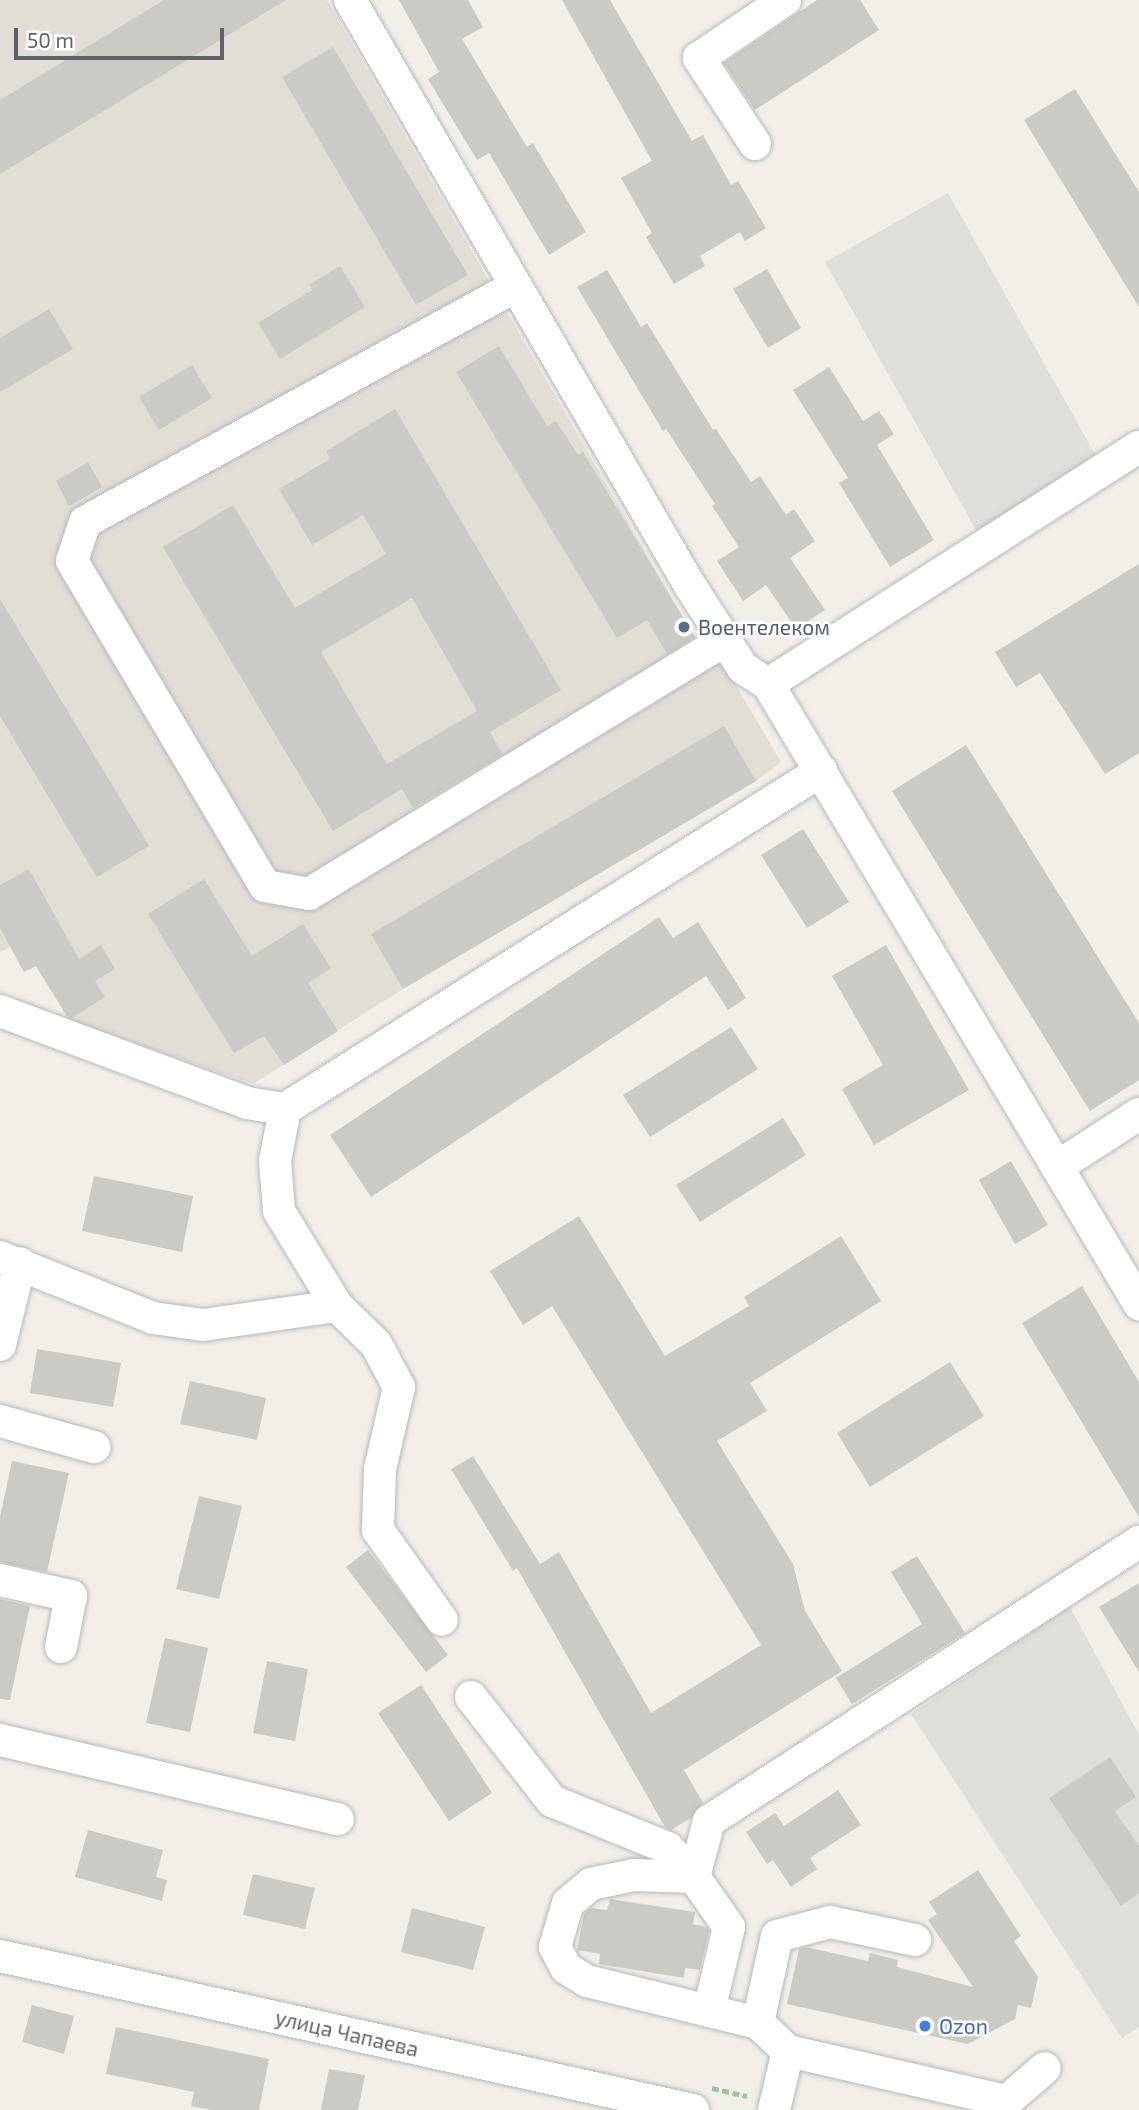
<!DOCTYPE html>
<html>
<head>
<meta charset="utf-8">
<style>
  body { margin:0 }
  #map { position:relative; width:1139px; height:2110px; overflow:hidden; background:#f1efe8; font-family:"Exo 2",sans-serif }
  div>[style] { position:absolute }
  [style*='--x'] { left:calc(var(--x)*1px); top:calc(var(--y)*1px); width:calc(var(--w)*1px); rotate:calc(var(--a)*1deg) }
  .industrial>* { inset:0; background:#e0deda }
  .education>* { inset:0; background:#e1ded6 }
  .building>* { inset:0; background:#cccac5 }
  .path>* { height:4.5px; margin-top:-2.25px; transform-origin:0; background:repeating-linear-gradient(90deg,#9cc7a9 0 7px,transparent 0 10.5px) }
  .roads { filter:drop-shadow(0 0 2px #b5b8bc) drop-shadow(0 0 2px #b5b8bc) }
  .minor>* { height:32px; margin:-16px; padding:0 16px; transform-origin:16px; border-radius:16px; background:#fff }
  .dots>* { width:19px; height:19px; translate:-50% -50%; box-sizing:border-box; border:4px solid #fff; border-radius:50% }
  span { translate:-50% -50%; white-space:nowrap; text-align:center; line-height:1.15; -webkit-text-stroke:5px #fff; paint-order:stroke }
  .service-label { font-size:21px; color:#4e5e75 }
  .left { translate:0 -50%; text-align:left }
  .shop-label { font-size:21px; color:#366cbe }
  .street-label { font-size:21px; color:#5f6368 }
  .scale { position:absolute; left:14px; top:28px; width:210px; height:32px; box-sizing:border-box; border:4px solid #5f6368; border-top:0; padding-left:9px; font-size:21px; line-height:24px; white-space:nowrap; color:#5f6368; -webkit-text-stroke:5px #fff; paint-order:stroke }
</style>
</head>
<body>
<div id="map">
  <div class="industrial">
    <div style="clip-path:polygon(948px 193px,1104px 470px,981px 539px,825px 262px)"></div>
    <div style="clip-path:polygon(1070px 1607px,1139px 1735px,1139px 2027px,1122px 2038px,911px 1714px)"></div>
  </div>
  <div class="education">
    <div style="clip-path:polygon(0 0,327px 0,704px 654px,721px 660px,781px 762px,756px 781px,403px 989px,253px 1084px,69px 1020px,36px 966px,24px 972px,10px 947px,0 952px)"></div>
  </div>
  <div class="building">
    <div style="clip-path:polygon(164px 0,286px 0,0 174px,0 100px)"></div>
    <div style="clip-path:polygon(399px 0,468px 0,483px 27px,462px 39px,527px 147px,533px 143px,586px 232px,549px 255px,489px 153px,477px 160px,428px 79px,439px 72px)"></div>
    <div style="clip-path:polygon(562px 0,610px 0,692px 141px,703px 135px,731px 185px,738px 181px,766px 228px,745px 241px,740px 232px,700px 256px,705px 266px,674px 284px,646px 237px,652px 233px,621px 178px,652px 161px)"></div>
    <div style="clip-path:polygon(817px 0,860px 0,879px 30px,755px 110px,724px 63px)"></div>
    <div style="clip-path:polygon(333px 47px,468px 275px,416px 305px,282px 77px)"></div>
    <div style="clip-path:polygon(1075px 89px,1139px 192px,1139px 307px,1024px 120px)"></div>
    <div style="clip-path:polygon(340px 266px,365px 307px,280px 359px,258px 323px,312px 290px,309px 285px)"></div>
    <div style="clip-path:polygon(767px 269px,801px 328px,768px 348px,733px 289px)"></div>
    <div style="clip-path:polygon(607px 270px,641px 327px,647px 323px,713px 430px,716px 429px,751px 482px,760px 476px,786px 515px,794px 509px,815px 541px,790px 558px,825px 610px,796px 629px,766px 585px,743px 601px,717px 561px,739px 547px,712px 506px,715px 504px,666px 429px,663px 431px,577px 287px)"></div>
    <div style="clip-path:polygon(49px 309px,73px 349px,0 392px,0 338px)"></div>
    <div style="clip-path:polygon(499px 346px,547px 426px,556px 421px,578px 455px,583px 452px,695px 637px,667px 654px,647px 620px,617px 638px,456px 372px)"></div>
    <div style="clip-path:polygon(192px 365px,212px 398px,159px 430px,139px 397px)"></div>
    <div style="clip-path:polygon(829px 367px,863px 421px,879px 411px,894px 434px,877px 445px,934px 540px,890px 567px,839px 483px,848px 478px,793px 390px)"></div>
    <div style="clip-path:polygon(evenodd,395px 409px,561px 690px,490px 732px,503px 754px,413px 808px,402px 789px,333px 831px,163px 547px,233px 505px,295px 608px,386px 554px,363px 515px,312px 545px,279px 489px,330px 459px,326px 451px,395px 409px,412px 598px,477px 711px,387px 764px,321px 652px,412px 598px)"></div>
    <div style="clip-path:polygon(88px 462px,102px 487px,69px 506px,56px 481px)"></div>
    <div style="clip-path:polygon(1139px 564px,1139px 753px,1105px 774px,1040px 673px,1016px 687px,995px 652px)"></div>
    <div style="clip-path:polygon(0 599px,149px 846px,97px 877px,0 716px)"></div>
    <div style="clip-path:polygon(724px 726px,756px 781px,403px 989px,371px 934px)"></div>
    <div style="clip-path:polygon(966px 745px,1139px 1023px,1139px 1080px,1090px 1111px,892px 791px)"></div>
    <div style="clip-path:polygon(803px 829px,849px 902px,807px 928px,761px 855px)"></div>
    <div style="clip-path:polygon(29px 869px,79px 959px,101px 945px,115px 969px,95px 981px,105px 997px,72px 1018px,67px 1016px,36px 966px,24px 972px,0 928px,0 885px)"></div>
    <div style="clip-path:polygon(204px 879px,252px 956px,303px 924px,331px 968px,308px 983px,338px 1031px,284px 1065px,264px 1036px,234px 1053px,148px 914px)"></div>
    <div style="clip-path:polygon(659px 917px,673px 938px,698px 922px,746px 998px,728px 1010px,706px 976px,371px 1197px,330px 1135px)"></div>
    <div style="clip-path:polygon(886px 945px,969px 1090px,874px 1145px,842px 1089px,883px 1065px,832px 976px)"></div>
    <div style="clip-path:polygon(731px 1027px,758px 1069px,650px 1137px,623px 1095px)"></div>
    <div style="clip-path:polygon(783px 1118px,806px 1155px,700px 1222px,676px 1185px)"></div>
    <div style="clip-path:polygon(1011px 1161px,1048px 1225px,1015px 1244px,979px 1180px)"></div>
    <div style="clip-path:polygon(94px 1176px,193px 1196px,182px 1252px,82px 1231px)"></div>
    <div style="clip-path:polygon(579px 1216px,665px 1356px,749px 1306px,744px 1297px,841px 1236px,881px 1301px,750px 1383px,767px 1411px,717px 1441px,793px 1564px,805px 1611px,842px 1671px,684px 1770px,703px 1803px,691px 1818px,671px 1830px,665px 1827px,517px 1568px,513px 1571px,451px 1469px,473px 1456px,540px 1564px,559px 1552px,651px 1713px,761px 1645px,552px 1306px,523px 1325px,490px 1271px)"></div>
    <div style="clip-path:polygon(1082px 1286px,1139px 1382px,1139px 1517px,1022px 1323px)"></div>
    <div style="clip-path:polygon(37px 1349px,121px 1363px,113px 1407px,30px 1393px)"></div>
    <div style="clip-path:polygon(950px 1362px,984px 1416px,870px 1487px,837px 1433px)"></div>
    <div style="clip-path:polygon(190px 1381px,266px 1398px,257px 1440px,180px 1424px)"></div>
    <div style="clip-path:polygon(12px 1461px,69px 1473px,47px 1572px,0 1562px,0 1517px)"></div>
    <div style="clip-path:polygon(199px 1496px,242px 1506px,219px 1599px,176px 1589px)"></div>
    <div style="clip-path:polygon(368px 1550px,448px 1655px,426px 1672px,346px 1567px)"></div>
    <div style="clip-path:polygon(917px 1556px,965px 1633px,852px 1704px,836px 1678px,922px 1624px,891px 1572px)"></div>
    <div style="clip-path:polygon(1139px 1583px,1139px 1672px,1099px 1607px)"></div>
    <div style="clip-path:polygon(0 1599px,30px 1606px,10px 1700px,0 1699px)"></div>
    <div style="clip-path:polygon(165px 1638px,208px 1648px,190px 1732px,146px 1723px)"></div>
    <div style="clip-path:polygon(267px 1661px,308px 1669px,295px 1741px,253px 1733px)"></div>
    <div style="clip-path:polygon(421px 1685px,492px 1793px,449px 1821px,378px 1713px)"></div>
    <div style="clip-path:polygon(1110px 1757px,1136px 1797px,1115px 1811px,1139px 1846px,1139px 1893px,1121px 1906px,1049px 1798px)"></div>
    <div style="clip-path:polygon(838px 1790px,861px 1825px,810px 1858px,817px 1869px,791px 1887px,773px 1860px,767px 1864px,746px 1832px,775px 1813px,784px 1826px)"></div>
    <div style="clip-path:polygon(88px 1830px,163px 1850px,156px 1877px,167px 1880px,162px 1901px,75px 1877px)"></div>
    <div style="clip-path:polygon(978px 1870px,1021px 1936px,1014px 1941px,1038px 1977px,1031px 2008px,1018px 2005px,1015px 2019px,968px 2044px,787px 2004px,799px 1949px,806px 1947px,868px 1961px,870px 1953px,898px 1960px,897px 1967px,973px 1987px,928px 1920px,937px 1914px,929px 1902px)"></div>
    <div style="clip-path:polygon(253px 1874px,315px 1888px,305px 1929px,243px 1915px)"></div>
    <div style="clip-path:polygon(610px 1899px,695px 1912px,693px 1924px,706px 1927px,709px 1930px,700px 1970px,685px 1968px,684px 1978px,599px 1964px,600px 1954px,577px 1950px,584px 1914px,591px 1908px,607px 1910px)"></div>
    <div style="clip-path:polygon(412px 1908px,485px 1927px,473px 1970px,401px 1952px)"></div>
    <div style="clip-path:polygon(32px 2005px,74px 2016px,64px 2054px,22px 2042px)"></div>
    <div style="clip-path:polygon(116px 2027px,269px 2059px,259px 2110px,212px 2110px,191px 2106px,194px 2092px,106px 2074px)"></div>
    <div style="clip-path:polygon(329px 2069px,365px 2075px,358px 2110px,321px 2110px)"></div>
  </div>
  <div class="path">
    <div style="--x:712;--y:2088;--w:36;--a:13"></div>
  </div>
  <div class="roads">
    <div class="minor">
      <div style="--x:350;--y:0;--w:675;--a:59.87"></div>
      <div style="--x:689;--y:584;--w:100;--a:57.3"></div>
      <div style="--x:743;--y:668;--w:30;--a:33"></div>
      <div style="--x:768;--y:684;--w:723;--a:59.1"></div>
      <div style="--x:755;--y:144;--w:103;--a:-123.1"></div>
      <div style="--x:699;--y:58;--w:104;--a:-34"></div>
      <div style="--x:516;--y:286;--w:491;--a:151.3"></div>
      <div style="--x:85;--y:522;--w:41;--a:108.4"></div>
      <div style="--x:72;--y:561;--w:378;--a:59.3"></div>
      <div style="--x:265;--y:886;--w:45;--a:10.3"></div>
      <div style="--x:309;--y:894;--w:487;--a:-31.4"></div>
      <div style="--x:768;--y:684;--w:440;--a:-32.6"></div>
      <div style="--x:0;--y:1011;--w:264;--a:20.4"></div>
      <div style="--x:247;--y:1103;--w:38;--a:9"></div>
      <div style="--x:285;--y:1109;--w:634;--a:-32.24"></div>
      <div style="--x:285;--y:1109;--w:53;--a:100.9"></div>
      <div style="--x:275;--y:1161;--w:50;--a:85.4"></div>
      <div style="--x:279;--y:1211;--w:111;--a:58.6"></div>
      <div style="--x:337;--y:1306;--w:54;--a:44.3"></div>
      <div style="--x:376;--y:1344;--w:49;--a:61.9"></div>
      <div style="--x:399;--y:1387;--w:84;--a:103"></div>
      <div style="--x:380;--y:1469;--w:61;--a:91.9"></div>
      <div style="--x:378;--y:1530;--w:110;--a:54.6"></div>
      <div style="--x:1057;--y:1167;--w:98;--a:-32.9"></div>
      <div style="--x:0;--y:1257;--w:165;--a:21.7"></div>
      <div style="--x:153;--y:1318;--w:50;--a:8"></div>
      <div style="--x:203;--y:1325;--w:135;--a:-8.1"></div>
      <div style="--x:0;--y:1345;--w:84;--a:-76.3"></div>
      <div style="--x:0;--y:1421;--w:98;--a:15.5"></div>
      <div style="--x:0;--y:1580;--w:73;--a:12.7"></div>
      <div style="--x:71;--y:1596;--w:52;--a:101.1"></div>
      <div style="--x:471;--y:1697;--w:132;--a:52.1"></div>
      <div style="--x:552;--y:1801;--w:125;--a:22.1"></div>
      <div style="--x:668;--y:1848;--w:39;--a:48"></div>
      <div style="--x:0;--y:1740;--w:347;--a:13.2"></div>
      <div style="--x:694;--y:1877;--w:60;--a:-178.1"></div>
      <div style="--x:634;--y:1875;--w:44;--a:168.2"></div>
      <div style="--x:591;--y:1884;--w:30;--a:140"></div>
      <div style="--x:568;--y:1903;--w:46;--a:106.5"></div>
      <div style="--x:555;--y:1947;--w:24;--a:62"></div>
      <div style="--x:566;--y:1968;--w:25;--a:32"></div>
      <div style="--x:587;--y:1981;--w:176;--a:13.8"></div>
      <div style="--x:758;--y:2023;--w:41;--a:43"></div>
      <div style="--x:788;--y:2051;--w:225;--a:12.9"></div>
      <div style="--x:0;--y:1956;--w:710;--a:12.53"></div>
      <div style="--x:709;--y:2011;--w:86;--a:-76.6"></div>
      <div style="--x:729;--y:1927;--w:61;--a:-125"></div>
      <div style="--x:694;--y:1877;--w:58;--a:-75"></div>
      <div style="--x:709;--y:1821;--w:513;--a:-32.98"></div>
      <div style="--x:758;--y:2023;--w:89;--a:-77.7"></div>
      <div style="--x:777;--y:1936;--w:55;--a:-14.8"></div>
      <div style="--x:830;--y:1922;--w:87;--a:12"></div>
      <div style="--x:774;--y:2110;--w:61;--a:-76.7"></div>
      <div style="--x:1005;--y:2110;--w:9;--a:-77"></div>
      <div style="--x:1007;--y:2101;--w:50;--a:-41"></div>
    </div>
  </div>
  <div class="dots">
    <div style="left:684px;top:627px;background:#5c6f8a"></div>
    <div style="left:925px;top:2026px;background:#3f7fe0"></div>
  </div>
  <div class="service-label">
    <span class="left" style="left:698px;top:627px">Воентелеком</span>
  </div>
  <div class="shop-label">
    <span class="left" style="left:939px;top:2026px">Ozon</span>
  </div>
  <div class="street-label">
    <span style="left:347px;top:2033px;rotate:13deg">улица Чапаева</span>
  </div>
  <div class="scale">50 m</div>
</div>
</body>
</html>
